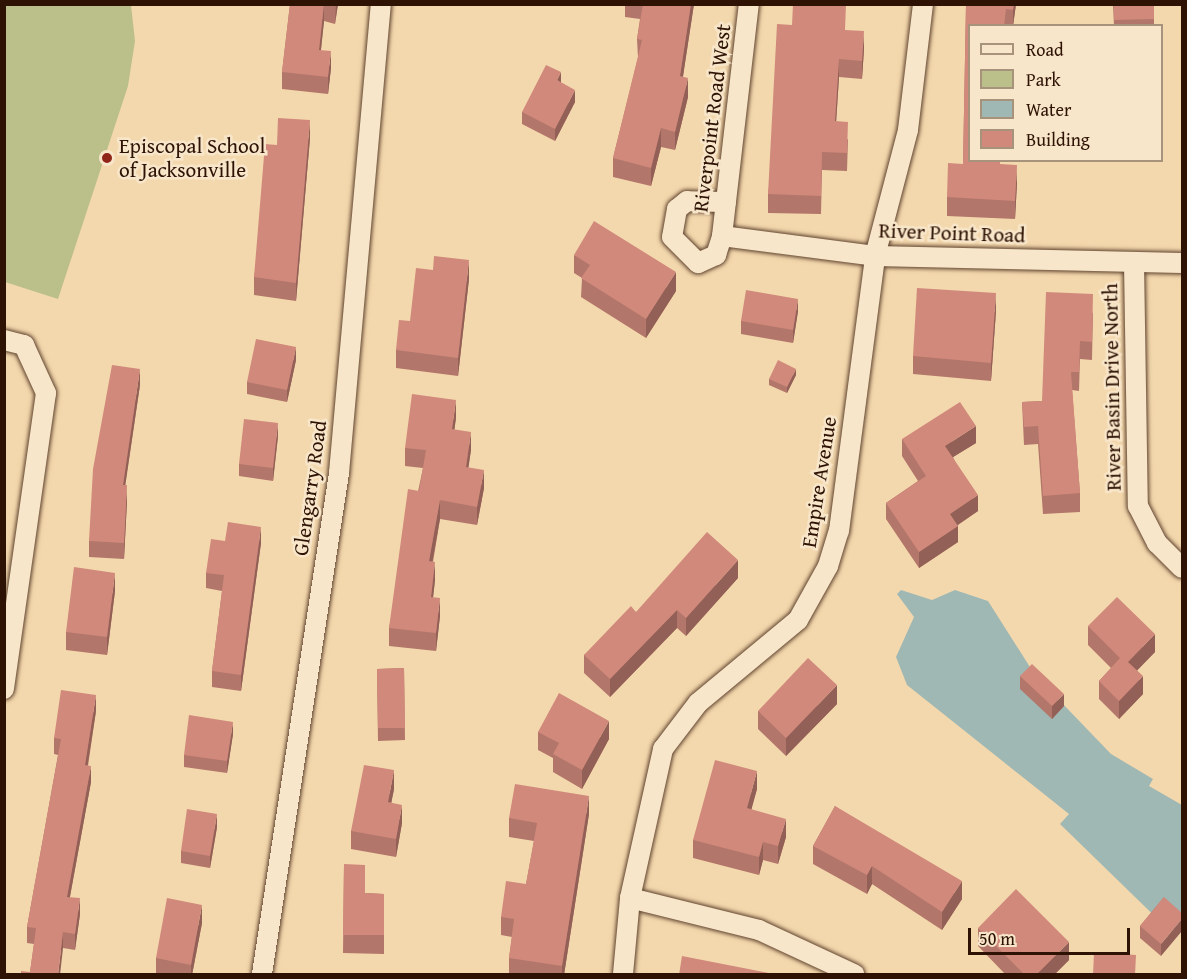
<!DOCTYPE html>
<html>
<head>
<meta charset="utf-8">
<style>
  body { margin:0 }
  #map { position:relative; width:1187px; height:979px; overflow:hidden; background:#f4d8ad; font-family:"Gentium Book Plus",serif }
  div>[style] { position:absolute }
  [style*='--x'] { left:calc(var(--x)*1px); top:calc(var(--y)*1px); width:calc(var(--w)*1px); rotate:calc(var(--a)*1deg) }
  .green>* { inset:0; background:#bbbf8a }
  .water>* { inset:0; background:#9fb8b4 }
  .roads { filter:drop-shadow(0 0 2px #60442f) drop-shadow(0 0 2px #60442f) }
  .street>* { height:20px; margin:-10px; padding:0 10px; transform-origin:10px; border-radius:10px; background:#f8e6ca }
  .wall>* { inset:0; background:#b3766a }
  .shaded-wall>* { inset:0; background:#926056 }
  .building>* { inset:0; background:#d0897b }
  .dots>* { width:16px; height:16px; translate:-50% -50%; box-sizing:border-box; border:3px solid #f8e6ca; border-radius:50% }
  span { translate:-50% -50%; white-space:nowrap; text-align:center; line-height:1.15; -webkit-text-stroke:5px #f8e6ca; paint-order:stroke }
  .street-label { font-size:21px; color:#2e1305 }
  .poi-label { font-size:21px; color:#2e1305 }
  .left { translate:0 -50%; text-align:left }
  .frame { position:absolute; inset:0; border:6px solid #2e1305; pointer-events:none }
  .legend { position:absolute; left:968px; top:24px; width:195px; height:138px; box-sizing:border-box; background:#f8e6ca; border:2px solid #a7927b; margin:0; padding:8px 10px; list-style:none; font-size:18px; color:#2e1305 }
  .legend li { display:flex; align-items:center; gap:12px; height:30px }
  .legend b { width:30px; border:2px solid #a7927b }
  .scale { position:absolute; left:968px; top:928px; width:162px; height:27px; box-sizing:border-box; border:3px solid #2e1305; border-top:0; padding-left:8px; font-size:18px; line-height:21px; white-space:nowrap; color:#2e1305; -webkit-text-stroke:4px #f8e6ca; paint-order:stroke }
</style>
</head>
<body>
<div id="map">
  <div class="green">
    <div style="clip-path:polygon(5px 4px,131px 5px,135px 41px,128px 86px,58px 299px,5px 282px)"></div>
  </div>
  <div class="water">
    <div style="clip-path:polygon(901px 590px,932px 600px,955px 590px,988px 601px,1035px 675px,1111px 754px,1153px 779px,1149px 786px,1182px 805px,1182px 931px,1173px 934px,1060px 824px,1069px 814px,907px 685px,896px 657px,914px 617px,897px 594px)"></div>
  </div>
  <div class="roads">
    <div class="street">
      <div style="--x:726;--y:202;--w:39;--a:-179"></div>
      <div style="--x:687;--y:201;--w:13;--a:141"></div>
      <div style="--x:677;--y:209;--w:28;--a:100"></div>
      <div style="--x:672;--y:237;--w:37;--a:45"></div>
      <div style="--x:698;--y:263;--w:20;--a:-24"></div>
      <div style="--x:716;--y:255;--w:20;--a:-72"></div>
      <div style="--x:722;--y:236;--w:234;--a:-83.4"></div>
      <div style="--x:722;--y:236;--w:154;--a:7.4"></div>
      <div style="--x:875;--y:256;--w:307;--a:1.3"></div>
      <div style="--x:1134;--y:262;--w:244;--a:89.1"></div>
      <div style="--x:1138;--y:506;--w:42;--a:62.8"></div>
      <div style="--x:1157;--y:543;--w:35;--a:45"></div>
      <div style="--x:4;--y:340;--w:21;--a:14"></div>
      <div style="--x:24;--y:345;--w:53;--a:65.4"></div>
      <div style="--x:46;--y:393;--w:299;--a:98.1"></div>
      <div style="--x:630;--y:898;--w:133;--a:13.9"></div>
      <div style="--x:759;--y:930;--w:105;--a:24.9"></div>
      <div style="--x:262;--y:974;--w:507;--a:-81.26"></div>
      <div style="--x:339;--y:473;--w:471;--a:-84.9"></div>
      <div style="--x:623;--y:974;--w:76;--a:-84.7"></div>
      <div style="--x:630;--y:898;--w:153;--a:-77.5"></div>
      <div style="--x:663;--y:749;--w:58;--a:-52.7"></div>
      <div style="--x:698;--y:703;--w:130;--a:-39.7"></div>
      <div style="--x:798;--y:620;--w:62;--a:-60.9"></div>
      <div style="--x:828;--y:566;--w:37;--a:-73"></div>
      <div style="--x:839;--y:531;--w:277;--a:-82.5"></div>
      <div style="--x:875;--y:256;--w:130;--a:-75.3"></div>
      <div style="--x:908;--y:130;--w:127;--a:-83.2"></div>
    </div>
  </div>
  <div class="wall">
    <div style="clip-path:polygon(290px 4px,338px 4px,335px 24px,324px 21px,321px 50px,331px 68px,328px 94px,282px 89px,282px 72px)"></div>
    <div style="clip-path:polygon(625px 4px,694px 4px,683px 77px,688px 97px,675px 150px,661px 147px,651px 186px,613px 177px,613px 158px,638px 58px,637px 39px,640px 19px,625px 17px)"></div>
    <div style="clip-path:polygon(966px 4px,1016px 4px,1013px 26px,969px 26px,1000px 164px,1017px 183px,1015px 219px,947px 216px,947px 197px,963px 164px)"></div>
    <div style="clip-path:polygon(1113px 4px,1154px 19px,1154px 26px,1114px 26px)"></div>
    <div style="clip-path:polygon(792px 25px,846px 30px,864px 49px,862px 79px,839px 77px,836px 122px,848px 140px,847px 171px,822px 170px,821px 214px,768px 213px,768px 194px)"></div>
    <div style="clip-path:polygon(575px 102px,555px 141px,522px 124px,522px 112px)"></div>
    <div style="clip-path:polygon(310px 138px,296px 301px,254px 295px,254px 277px,277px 145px)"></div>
    <div style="clip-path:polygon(574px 255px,676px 291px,646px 338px,581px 297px,582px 278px,574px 273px)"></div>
    <div style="clip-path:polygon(469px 279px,458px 376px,396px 368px,396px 350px,410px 321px)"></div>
    <div style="clip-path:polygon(798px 311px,793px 343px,741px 334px,741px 321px)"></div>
    <div style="clip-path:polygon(996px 311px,991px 381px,913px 374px,913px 356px)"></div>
    <div style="clip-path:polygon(1093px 312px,1092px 360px,1080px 359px,1079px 391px,1072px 390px,1080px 493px,1080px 512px,1043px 514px,1038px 444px,1024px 445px,1022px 402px,1042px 401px)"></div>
    <div style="clip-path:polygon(296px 360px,287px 402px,247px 394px,247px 382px)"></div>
    <div style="clip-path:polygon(796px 375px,787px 393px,769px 385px,769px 379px)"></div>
    <div style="clip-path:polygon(140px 385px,125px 485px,127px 501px,124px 559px,89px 557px,89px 541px)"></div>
    <div style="clip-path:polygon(456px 418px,454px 430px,471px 450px,468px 467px,484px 488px,477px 525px,440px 519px,433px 562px,435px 580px,433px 597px,440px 616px,436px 651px,389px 646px,389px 628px,423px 468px,405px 466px,405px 448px)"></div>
    <div style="clip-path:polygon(278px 436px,273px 481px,239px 476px,239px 464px)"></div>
    <div style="clip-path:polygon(902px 439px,976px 443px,953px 457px,978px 511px,958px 525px,958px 542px,919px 568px,886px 519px,886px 503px,918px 481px,902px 456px)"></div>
    <div style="clip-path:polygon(225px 541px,261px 543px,241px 691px,212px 687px,212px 671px,222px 591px,206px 588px,206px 573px)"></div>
    <div style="clip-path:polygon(738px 578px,686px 636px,677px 628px,610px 697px,584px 673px,584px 655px,636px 612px)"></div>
    <div style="clip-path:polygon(115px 591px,107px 655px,66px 650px,66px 632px)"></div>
    <div style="clip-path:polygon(1088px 626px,1155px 652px,1137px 670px,1143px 694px,1119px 719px,1099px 699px,1099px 681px,1111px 668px,1088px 645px)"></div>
    <div style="clip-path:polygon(404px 668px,405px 740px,378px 741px,377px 669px)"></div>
    <div style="clip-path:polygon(1020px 676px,1064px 706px,1052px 719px,1020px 689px)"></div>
    <div style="clip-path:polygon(837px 704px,786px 756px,758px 729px,758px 711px)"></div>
    <div style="clip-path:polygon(96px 711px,88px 766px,91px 782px,70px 897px,80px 914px,75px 950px,63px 948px,30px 972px,34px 944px,27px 943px,27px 927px,58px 755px,54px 754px,54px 738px)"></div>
    <div style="clip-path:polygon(538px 732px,609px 739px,582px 789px,553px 772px,553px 758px,538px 750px)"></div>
    <div style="clip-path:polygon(233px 734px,227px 773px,184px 767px,184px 755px)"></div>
    <div style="clip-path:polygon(394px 789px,391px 803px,402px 823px,396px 857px,351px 849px,351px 831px)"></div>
    <div style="clip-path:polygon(757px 789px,751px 809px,786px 837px,778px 864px,763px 860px,759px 875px,693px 858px,693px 840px)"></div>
    <div style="clip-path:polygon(835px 806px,962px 899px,942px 930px,872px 884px,867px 894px,813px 864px,813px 846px)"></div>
    <div style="clip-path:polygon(589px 814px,564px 975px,509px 975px,509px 958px,512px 937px,501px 935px,501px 917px,526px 884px,534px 841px,509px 837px,509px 818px)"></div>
    <div style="clip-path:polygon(217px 827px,210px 868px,181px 863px,181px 851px)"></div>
    <div style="clip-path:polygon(344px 864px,365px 893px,384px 894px,384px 954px,343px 953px)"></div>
    <div style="clip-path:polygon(1164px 897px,1161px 956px,1140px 938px,1140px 926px)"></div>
    <div style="clip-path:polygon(202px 923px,192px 975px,156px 975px,156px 958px)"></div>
    <div style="clip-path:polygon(978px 928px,1069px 960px,1054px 975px,1006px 975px,978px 946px)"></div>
  </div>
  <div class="shaded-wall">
    <div style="clip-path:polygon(324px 4px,324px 21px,319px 67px,319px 50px)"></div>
    <div style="clip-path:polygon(336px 4px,338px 4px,335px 24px)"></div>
    <div style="clip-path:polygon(691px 4px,694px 4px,680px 95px,680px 76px)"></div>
    <div style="clip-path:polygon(1014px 4px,1016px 4px,1013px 26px,1013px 10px)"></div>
    <div style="clip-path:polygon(864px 31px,864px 49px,862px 79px,862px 61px)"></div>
    <div style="clip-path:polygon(331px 51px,331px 68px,328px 94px,328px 77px)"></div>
    <div style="clip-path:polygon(839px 59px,839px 77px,835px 140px,835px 121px)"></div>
    <div style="clip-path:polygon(561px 72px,561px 85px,557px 80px)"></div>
    <div style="clip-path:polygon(688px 78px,688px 97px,675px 150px,675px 132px)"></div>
    <div style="clip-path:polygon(575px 90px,575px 102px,555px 141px,555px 129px)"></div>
    <div style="clip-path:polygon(310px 120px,310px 138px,296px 301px,296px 283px)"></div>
    <div style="clip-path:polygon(661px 128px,661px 147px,651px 186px,651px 168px)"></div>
    <div style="clip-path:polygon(1017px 165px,1017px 183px,1015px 219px,1015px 201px)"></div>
    <div style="clip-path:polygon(469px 260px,469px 279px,458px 376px,458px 358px)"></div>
    <div style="clip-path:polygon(676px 272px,676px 291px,646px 338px,646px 319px)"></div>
    <div style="clip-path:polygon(996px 293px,996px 311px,991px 381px,991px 363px)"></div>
    <div style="clip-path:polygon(798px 299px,798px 311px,793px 343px,793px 330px)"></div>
    <div style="clip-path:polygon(296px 347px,296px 360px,287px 402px,287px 390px)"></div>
    <div style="clip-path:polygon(140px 369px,140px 385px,123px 501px,123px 485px)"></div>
    <div style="clip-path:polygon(796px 369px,796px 375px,787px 393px,787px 387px)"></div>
    <div style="clip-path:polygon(456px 400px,456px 418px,452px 448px,452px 429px)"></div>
    <div style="clip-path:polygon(278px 423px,278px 436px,273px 481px,273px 468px)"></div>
    <div style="clip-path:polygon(976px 426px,976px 443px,945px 462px,945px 446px)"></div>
    <div style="clip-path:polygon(471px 432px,471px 450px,466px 485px,466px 467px)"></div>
    <div style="clip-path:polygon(484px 470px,484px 488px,477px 525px,477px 507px)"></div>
    <div style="clip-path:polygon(127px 485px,127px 501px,124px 559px,124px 543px)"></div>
    <div style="clip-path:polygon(978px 495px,978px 511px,950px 530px,950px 514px)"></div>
    <div style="clip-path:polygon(440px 500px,440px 519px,429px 580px,429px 561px)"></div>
    <div style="clip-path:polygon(958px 526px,958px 542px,919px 568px,919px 552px)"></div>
    <div style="clip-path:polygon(261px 527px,261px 543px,241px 691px,241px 675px)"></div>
    <div style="clip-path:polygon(738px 560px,738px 578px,686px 636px,686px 618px)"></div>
    <div style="clip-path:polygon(435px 562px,435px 580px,431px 616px,431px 597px)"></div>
    <div style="clip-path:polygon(115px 573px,115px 591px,107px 655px,107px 637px)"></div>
    <div style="clip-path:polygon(440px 598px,440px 616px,436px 651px,436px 633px)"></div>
    <div style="clip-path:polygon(677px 610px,677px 628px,610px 697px,610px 679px)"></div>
    <div style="clip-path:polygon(1155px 634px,1155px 652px,1128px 680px,1128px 662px)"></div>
    <div style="clip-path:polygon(1143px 676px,1143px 694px,1119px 719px,1119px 701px)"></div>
    <div style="clip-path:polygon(837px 685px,837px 704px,786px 756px,786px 738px)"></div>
    <div style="clip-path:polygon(1064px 694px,1064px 706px,1052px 719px,1052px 706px)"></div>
    <div style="clip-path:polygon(96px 695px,96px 711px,85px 781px,85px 765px)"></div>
    <div style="clip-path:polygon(609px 721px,609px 739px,582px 789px,582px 770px)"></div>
    <div style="clip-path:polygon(233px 722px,233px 734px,227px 773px,227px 761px)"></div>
    <div style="clip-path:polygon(91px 766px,91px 782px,67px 912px,67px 897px)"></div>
    <div style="clip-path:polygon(394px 770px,394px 789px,388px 820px,388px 802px)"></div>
    <div style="clip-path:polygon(757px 771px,757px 789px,747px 826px,747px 808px)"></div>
    <div style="clip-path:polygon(589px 796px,589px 814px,564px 975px,562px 975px,562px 966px)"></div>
    <div style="clip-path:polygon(402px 805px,402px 823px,396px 857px,396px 839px)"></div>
    <div style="clip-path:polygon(217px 814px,217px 827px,210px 868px,210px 856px)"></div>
    <div style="clip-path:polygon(786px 819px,786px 837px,778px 864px,778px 846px)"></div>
    <div style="clip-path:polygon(763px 842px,763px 860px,759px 875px,759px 857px)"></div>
    <div style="clip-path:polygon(872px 866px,872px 884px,867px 894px,867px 875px)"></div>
    <div style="clip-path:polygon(962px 881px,962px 899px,942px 930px,942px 912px)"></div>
    <div style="clip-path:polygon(80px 898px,80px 914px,75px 950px,75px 934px)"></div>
    <div style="clip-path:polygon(202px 905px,202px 923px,192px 975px,191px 975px,191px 965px)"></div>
    <div style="clip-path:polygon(1182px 919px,1182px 931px,1161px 956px,1161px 944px)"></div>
    <div style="clip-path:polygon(63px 932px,63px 948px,60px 975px,58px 975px)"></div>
    <div style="clip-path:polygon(1069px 942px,1069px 960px,1054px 975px,1036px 975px)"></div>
  </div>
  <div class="building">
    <div style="clip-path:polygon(290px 4px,324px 4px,319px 50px,331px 51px,328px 77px,282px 72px)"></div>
    <div style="clip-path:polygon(643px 4px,691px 4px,680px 76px,688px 78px,675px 132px,661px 128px,651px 168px,613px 158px,642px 40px,637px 39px)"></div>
    <div style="clip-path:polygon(793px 4px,846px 4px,845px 30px,864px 31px,862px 61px,839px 59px,835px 121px,848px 122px,847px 153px,822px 152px,821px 196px,768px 194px,777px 24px,792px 25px)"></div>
    <div style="clip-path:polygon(966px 4px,1014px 4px,1013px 10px,1006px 9px,1004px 26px,969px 26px,969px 160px,1000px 160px,1000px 164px,1017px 165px,1015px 201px,947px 197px,948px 163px,963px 164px)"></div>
    <div style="clip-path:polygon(1114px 4px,1154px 4px,1154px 19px,1114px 20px)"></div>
    <div style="clip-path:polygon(546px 65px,561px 72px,557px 80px,575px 90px,555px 129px,522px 112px)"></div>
    <div style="clip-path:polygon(278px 118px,310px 120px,296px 283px,254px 277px,265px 144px,277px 145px)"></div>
    <div style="clip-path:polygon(594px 221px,676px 272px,646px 319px,581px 278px,590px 265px,574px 255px)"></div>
    <div style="clip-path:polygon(434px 256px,469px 260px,458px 358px,396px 350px,399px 320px,410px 321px,416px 268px,433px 270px)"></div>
    <div style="clip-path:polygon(917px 288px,996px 293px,991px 363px,913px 356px)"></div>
    <div style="clip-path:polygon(746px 290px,798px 299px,793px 330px,741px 321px)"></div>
    <div style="clip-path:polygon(1046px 292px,1093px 294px,1092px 342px,1080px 341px,1079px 372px,1071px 372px,1080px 493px,1043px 496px,1038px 426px,1024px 427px,1022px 402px,1042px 401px)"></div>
    <div style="clip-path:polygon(256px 339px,296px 347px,287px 390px,247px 382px)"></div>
    <div style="clip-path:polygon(778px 360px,796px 369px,787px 387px,769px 379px)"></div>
    <div style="clip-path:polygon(112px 365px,140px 369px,123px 485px,127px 485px,124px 543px,89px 541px,93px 469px)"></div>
    <div style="clip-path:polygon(412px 394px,456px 400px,452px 429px,471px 432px,466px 467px,484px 470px,477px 507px,440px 500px,429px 561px,435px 562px,431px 597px,440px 598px,436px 633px,389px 628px,408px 489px,419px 491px,426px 450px,405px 448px)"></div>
    <div style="clip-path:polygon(960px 402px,976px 426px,945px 446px,978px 495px,950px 514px,958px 526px,919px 552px,886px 503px,926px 476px,902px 439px)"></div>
    <div style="clip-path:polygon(244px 419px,278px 423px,273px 468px,239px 464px)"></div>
    <div style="clip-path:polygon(228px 522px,261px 527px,241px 675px,212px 671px,224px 575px,206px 573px,211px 539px,225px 541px)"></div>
    <div style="clip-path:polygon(707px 532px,738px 560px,686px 618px,677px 610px,610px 679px,584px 655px,631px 606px,636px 612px)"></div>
    <div style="clip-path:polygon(74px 567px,115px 573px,107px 637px,66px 632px)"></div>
    <div style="clip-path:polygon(1117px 597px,1155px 634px,1128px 662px,1143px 676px,1119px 701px,1099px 681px,1120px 658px,1088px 626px)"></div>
    <div style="clip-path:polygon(808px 658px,837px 685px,786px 738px,758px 711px)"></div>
    <div style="clip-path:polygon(1032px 664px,1064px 694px,1052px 706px,1020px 676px)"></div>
    <div style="clip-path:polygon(404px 668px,405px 728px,378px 728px,377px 669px)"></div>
    <div style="clip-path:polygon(61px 690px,96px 695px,85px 765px,91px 766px,67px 897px,80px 898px,75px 934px,63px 932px,58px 975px,21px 975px,21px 971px,30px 972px,36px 928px,27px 927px,61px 739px,54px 738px)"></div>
    <div style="clip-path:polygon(559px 693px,609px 721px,582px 770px,553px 754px,559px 743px,538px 732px)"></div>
    <div style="clip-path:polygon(189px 715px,233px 722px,227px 761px,184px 755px)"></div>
    <div style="clip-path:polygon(715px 760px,757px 771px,747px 808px,786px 819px,778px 846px,763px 842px,759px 857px,693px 840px)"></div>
    <div style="clip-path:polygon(364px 765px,394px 770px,388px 802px,402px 805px,396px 839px,351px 831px)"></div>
    <div style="clip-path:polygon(515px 784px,589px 796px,562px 966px,509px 958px,514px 919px,501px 917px,506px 881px,526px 884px,537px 823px,509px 818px)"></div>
    <div style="clip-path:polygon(835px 806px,962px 881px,942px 912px,872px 866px,867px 875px,813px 846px)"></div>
    <div style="clip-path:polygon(187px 809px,217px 814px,210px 856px,181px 851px)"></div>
    <div style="clip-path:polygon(344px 864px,365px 865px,365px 893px,384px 894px,384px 935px,343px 935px)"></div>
    <div style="clip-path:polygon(1016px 889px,1069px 942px,1036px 975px,1025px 975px,978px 928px)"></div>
    <div style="clip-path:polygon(1164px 897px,1182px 913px,1182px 919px,1161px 944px,1140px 926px)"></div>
    <div style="clip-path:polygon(167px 898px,202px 905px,191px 965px,156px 958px)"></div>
    <div style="clip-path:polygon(1094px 952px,1136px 955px,1135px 975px,1093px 975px)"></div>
    <div style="clip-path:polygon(682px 956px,779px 975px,679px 975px)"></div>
  </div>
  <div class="dots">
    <div style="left:107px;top:158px;background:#8f2418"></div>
  </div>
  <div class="street-label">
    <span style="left:712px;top:118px;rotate:-83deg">Riverpoint Road West</span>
    <span style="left:952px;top:233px;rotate:2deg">River Point Road</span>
    <span style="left:1112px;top:387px;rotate:-91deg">River Basin Drive North</span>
    <span style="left:819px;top:482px;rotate:-81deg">Empire Avenue</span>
    <span style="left:310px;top:488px;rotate:-82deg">Glengarry Road</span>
  </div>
  <div class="poi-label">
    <span class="left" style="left:119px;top:158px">Episcopal School<br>of Jacksonville</span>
  </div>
  <div class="frame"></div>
  <ul class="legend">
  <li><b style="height:8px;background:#f8e6ca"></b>Road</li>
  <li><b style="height:16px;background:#bbbf8a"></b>Park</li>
  <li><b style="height:16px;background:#9fb8b4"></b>Water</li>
  <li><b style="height:16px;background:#d0897b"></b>Building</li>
  </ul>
  <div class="scale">50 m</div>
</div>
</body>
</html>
